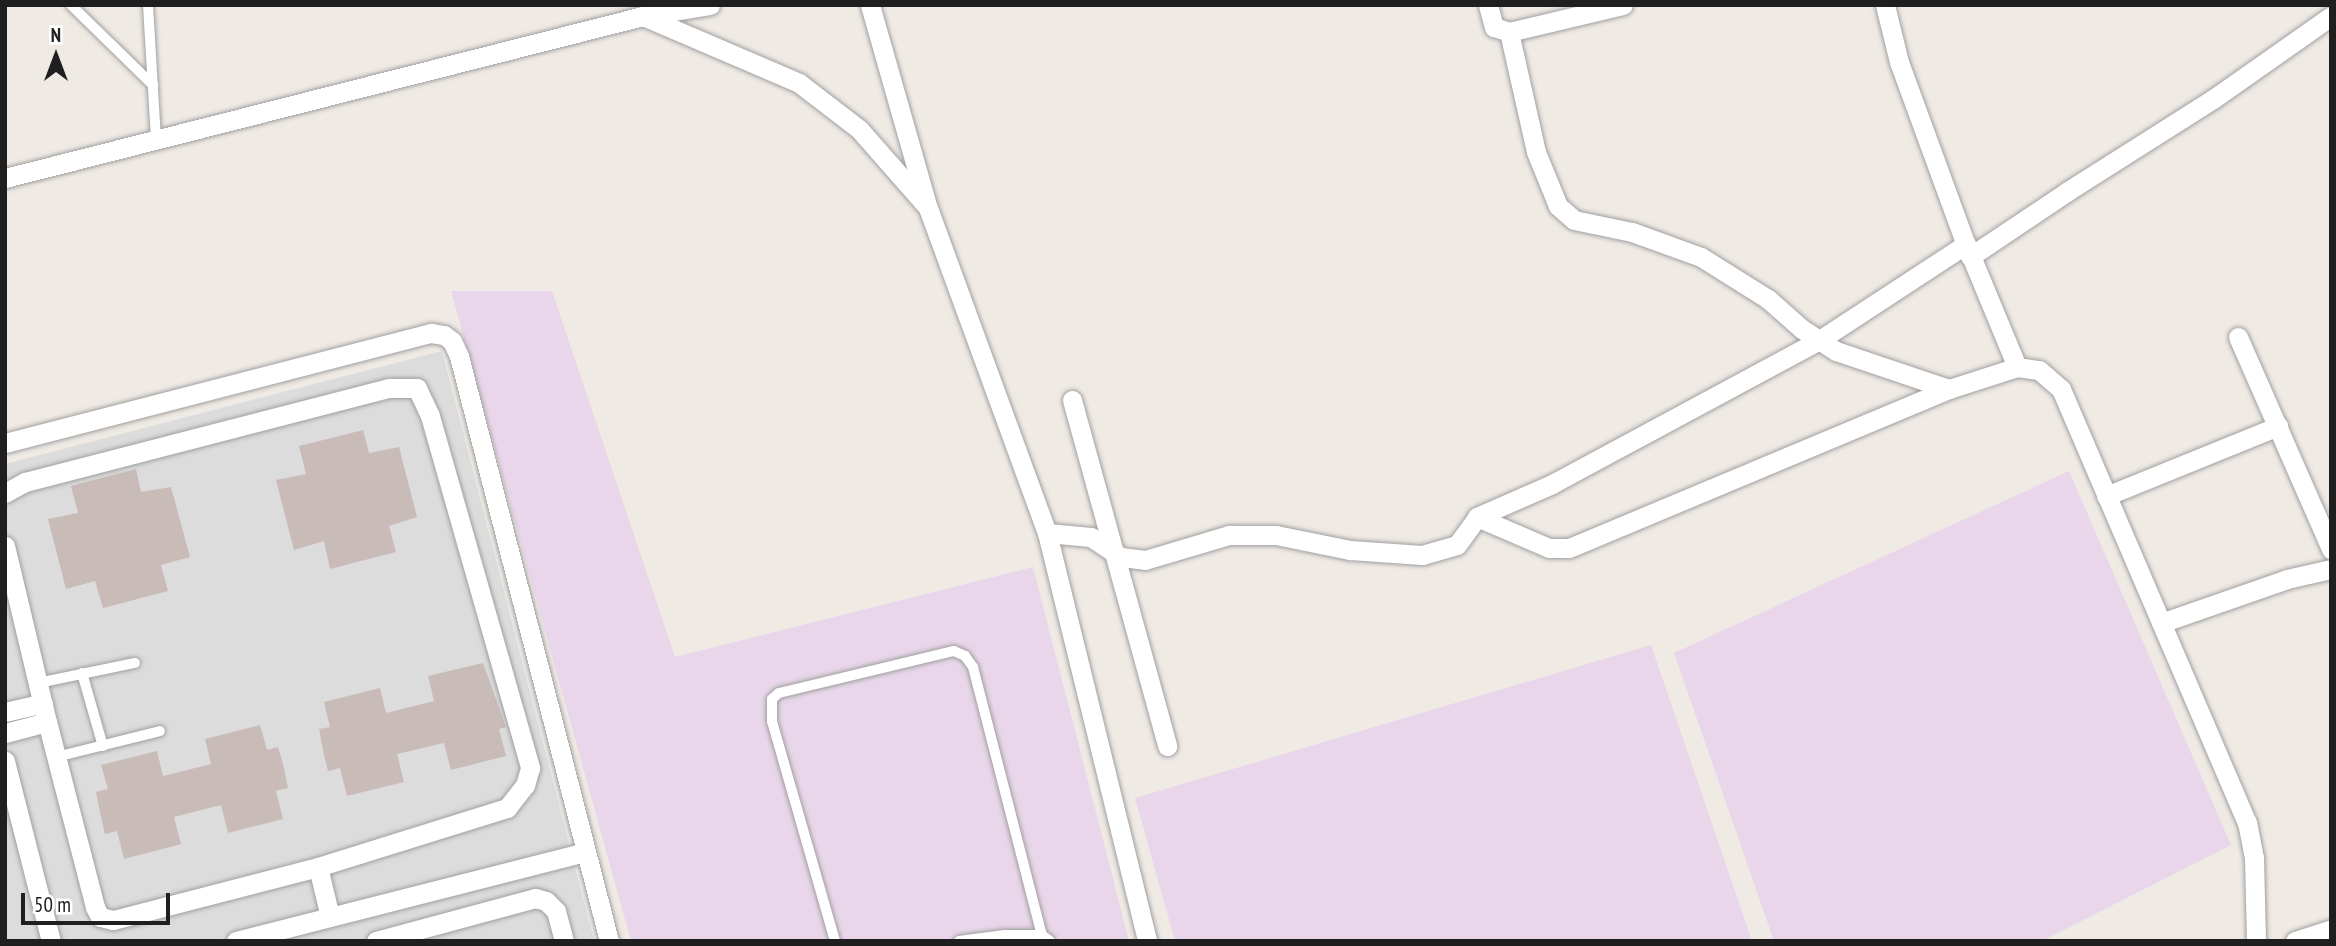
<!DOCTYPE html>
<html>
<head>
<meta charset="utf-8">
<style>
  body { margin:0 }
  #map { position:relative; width:2336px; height:946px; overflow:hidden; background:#f0eae5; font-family:"PT Sans Narrow",sans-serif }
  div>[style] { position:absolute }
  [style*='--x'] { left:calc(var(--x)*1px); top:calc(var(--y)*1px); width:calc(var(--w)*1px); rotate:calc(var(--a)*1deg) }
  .residential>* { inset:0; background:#dddcdc }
  .industrial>* { inset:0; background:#e9d6ea }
  .building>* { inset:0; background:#c8bbb8 }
  .roads { filter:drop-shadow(0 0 2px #a0a0a0) drop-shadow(0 0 2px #a0a0a0) }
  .service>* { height:10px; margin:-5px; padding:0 5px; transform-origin:5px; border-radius:5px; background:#fff }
  .minor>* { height:19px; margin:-9.5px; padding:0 9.5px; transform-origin:9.5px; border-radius:9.5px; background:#fff }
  span { translate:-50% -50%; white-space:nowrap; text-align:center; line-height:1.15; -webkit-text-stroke:5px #fff; paint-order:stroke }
  .frame { position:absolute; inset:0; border:7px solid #1f1f1f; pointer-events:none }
  .north { position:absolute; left:21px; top:21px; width:70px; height:70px; -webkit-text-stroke:5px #fff; paint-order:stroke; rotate:0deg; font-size:19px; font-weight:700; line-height:28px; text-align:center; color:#1f1f1f }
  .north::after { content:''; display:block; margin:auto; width:24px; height:32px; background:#1f1f1f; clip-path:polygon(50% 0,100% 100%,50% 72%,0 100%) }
  .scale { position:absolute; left:21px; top:893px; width:149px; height:32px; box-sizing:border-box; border:4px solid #1f1f1f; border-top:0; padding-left:9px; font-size:21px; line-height:24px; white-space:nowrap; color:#1f1f1f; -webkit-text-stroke:5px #fff; paint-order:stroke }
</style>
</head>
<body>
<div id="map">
  <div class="residential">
    <div style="clip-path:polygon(442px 351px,594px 941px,5px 941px,5px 464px)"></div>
  </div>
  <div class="industrial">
    <div style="clip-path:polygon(451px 291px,552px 291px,675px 657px,1033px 567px,1129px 941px,631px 941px)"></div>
    <div style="clip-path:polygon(2069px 471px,2231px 845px,2042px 941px,1774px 941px,1674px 653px)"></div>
    <div style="clip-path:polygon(1651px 645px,1752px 941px,1175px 941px,1135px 798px)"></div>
  </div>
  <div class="building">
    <div style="clip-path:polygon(363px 430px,369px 453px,399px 447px,417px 517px,389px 526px,396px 552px,330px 569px,324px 541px,294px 550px,276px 480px,306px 474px,299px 446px)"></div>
    <div style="clip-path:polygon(136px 469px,141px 492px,171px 487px,190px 557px,161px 565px,168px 591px,103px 608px,95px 581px,66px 589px,48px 519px,78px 513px,71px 486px)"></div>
    <div style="clip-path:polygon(483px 663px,506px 727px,499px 729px,506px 756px,451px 770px,444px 743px,397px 754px,404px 782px,347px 796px,340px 768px,328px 771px,324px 755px,319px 729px,330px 727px,324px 702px,380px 688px,386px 713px,434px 701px,428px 676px)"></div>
    <div style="clip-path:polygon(260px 725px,267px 750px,278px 747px,283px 764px,288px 788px,276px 791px,283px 819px,228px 833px,221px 805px,174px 817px,181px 844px,124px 859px,117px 831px,105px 834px,101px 817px,96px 792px,108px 789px,101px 765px,157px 751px,163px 776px,211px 764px,205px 739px)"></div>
  </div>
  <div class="roads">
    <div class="service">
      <div style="--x:71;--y:5;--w:115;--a:44.3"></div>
      <div style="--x:148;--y:5;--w:135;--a:86.6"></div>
      <div style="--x:82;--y:673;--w:76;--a:74"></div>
      <div style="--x:38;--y:683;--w:99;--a:-11.7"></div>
      <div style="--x:56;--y:757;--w:107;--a:-14"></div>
      <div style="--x:835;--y:941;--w:229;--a:-106"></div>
      <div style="--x:772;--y:721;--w:22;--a:-90"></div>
      <div style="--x:772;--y:699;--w:9;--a:-41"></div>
      <div style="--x:779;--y:693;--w:180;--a:-13.5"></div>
      <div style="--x:954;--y:651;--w:12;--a:24"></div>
      <div style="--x:965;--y:656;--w:14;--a:54"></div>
      <div style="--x:973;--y:667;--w:277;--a:75.6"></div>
      <div style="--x:959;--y:941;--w:46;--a:-7.4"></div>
      <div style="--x:1005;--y:935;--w:37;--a:0"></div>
      <div style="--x:1042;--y:935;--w:10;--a:37"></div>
    </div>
    <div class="minor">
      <div style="--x:870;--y:5;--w:211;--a:74.1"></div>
      <div style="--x:928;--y:208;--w:346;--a:69.9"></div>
      <div style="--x:1047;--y:533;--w:420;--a:76.2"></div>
      <div style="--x:1488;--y:5;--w:23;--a:75"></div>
      <div style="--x:1494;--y:27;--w:16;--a:18"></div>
      <div style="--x:1509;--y:32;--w:117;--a:-13.3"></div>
      <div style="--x:1885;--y:5;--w:59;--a:76.2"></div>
      <div style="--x:1899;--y:62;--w:207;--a:69.9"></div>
      <div style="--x:643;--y:16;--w:170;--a:23.2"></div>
      <div style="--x:799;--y:83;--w:76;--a:37.5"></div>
      <div style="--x:859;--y:129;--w:100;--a:48.7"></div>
      <div style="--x:1509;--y:32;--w:123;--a:77.3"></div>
      <div style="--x:1536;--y:152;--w:58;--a:67.8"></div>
      <div style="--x:1558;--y:206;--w:21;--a:41"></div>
      <div style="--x:1574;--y:220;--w:59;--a:11.7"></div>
      <div style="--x:1632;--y:232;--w:73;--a:19.9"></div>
      <div style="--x:1701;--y:257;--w:79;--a:32.1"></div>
      <div style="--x:1768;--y:299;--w:45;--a:41.4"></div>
      <div style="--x:1802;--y:329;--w:40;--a:32.9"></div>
      <div style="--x:1836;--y:351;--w:119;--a:18.6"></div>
      <div style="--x:5;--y:178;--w:658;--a:-14.25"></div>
      <div style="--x:643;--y:16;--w:68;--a:-9.3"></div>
      <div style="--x:2238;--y:337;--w:232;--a:66.3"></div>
      <div style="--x:2017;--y:367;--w:22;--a:8"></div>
      <div style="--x:2039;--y:370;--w:29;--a:41"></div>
      <div style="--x:2061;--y:389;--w:471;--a:66.8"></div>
      <div style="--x:2247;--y:822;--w:37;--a:79"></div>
      <div style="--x:2254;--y:858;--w:83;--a:88.6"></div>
      <div style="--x:1072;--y:400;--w:359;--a:74.6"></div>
      <div style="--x:5;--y:443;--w:440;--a:-14.5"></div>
      <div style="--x:431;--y:333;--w:13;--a:9"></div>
      <div style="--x:444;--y:335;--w:10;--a:37"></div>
      <div style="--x:452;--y:341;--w:17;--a:65"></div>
      <div style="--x:459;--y:356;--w:604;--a:75.62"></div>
      <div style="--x:5;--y:493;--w:23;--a:-29"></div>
      <div style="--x:25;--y:482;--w:376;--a:-14.5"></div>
      <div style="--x:389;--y:388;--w:28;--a:0"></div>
      <div style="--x:417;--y:388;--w:31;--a:65"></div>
      <div style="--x:430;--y:416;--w:366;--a:74.1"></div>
      <div style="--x:530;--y:768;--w:18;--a:106"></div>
      <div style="--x:525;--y:785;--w:29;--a:128"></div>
      <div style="--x:507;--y:808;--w:198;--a:162.7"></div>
      <div style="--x:318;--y:867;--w:212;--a:165.5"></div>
      <div style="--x:113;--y:920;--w:13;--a:-167"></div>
      <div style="--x:100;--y:917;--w:11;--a:-117"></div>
      <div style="--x:95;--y:907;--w:191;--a:-104.5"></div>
      <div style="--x:47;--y:722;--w:181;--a:-103.4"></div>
      <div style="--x:2106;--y:496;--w:186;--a:-22.1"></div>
      <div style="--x:1477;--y:517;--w:78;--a:23.3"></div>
      <div style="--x:1549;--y:548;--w:20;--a:0"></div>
      <div style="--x:1569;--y:548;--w:412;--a:-22.7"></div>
      <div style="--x:1949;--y:389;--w:71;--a:-17.9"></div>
      <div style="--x:2017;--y:367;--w:120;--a:-112.5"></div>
      <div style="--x:1971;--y:256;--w:117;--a:-33.8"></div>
      <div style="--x:2068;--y:191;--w:172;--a:-32.4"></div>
      <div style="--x:2213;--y:99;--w:144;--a:-35.1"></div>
      <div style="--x:1047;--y:533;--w:44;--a:5.2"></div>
      <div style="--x:1091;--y:537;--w:36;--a:34"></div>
      <div style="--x:1121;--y:557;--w:24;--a:7"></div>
      <div style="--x:1145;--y:560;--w:88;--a:-16.6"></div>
      <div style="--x:1229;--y:535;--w:47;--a:0"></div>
      <div style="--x:1276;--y:535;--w:76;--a:11.5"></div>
      <div style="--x:1350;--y:550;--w:72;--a:4"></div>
      <div style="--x:1422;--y:555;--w:36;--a:-16"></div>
      <div style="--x:1457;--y:545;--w:34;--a:-54"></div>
      <div style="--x:1477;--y:517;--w:82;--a:-23.7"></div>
      <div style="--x:1552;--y:484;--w:302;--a:-28.3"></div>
      <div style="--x:1818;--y:341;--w:177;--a:-33.2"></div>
      <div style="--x:2161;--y:623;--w:133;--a:-19.2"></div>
      <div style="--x:2287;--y:579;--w:45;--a:-12.8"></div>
      <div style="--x:5;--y:712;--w:39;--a:-13"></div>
      <div style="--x:5;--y:733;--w:43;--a:-14.7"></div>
      <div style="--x:5;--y:761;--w:186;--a:75.7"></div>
      <div style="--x:318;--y:867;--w:51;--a:76.5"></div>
      <div style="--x:236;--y:941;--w:361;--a:-14.3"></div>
      <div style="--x:376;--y:941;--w:165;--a:-15.1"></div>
      <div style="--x:535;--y:898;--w:11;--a:15"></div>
      <div style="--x:546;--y:901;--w:14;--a:45"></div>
      <div style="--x:556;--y:911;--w:31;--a:75"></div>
      <div style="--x:2295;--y:941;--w:38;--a:-18"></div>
    </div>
  </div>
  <div class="frame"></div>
  <div class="north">N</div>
  <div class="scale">50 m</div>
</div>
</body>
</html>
